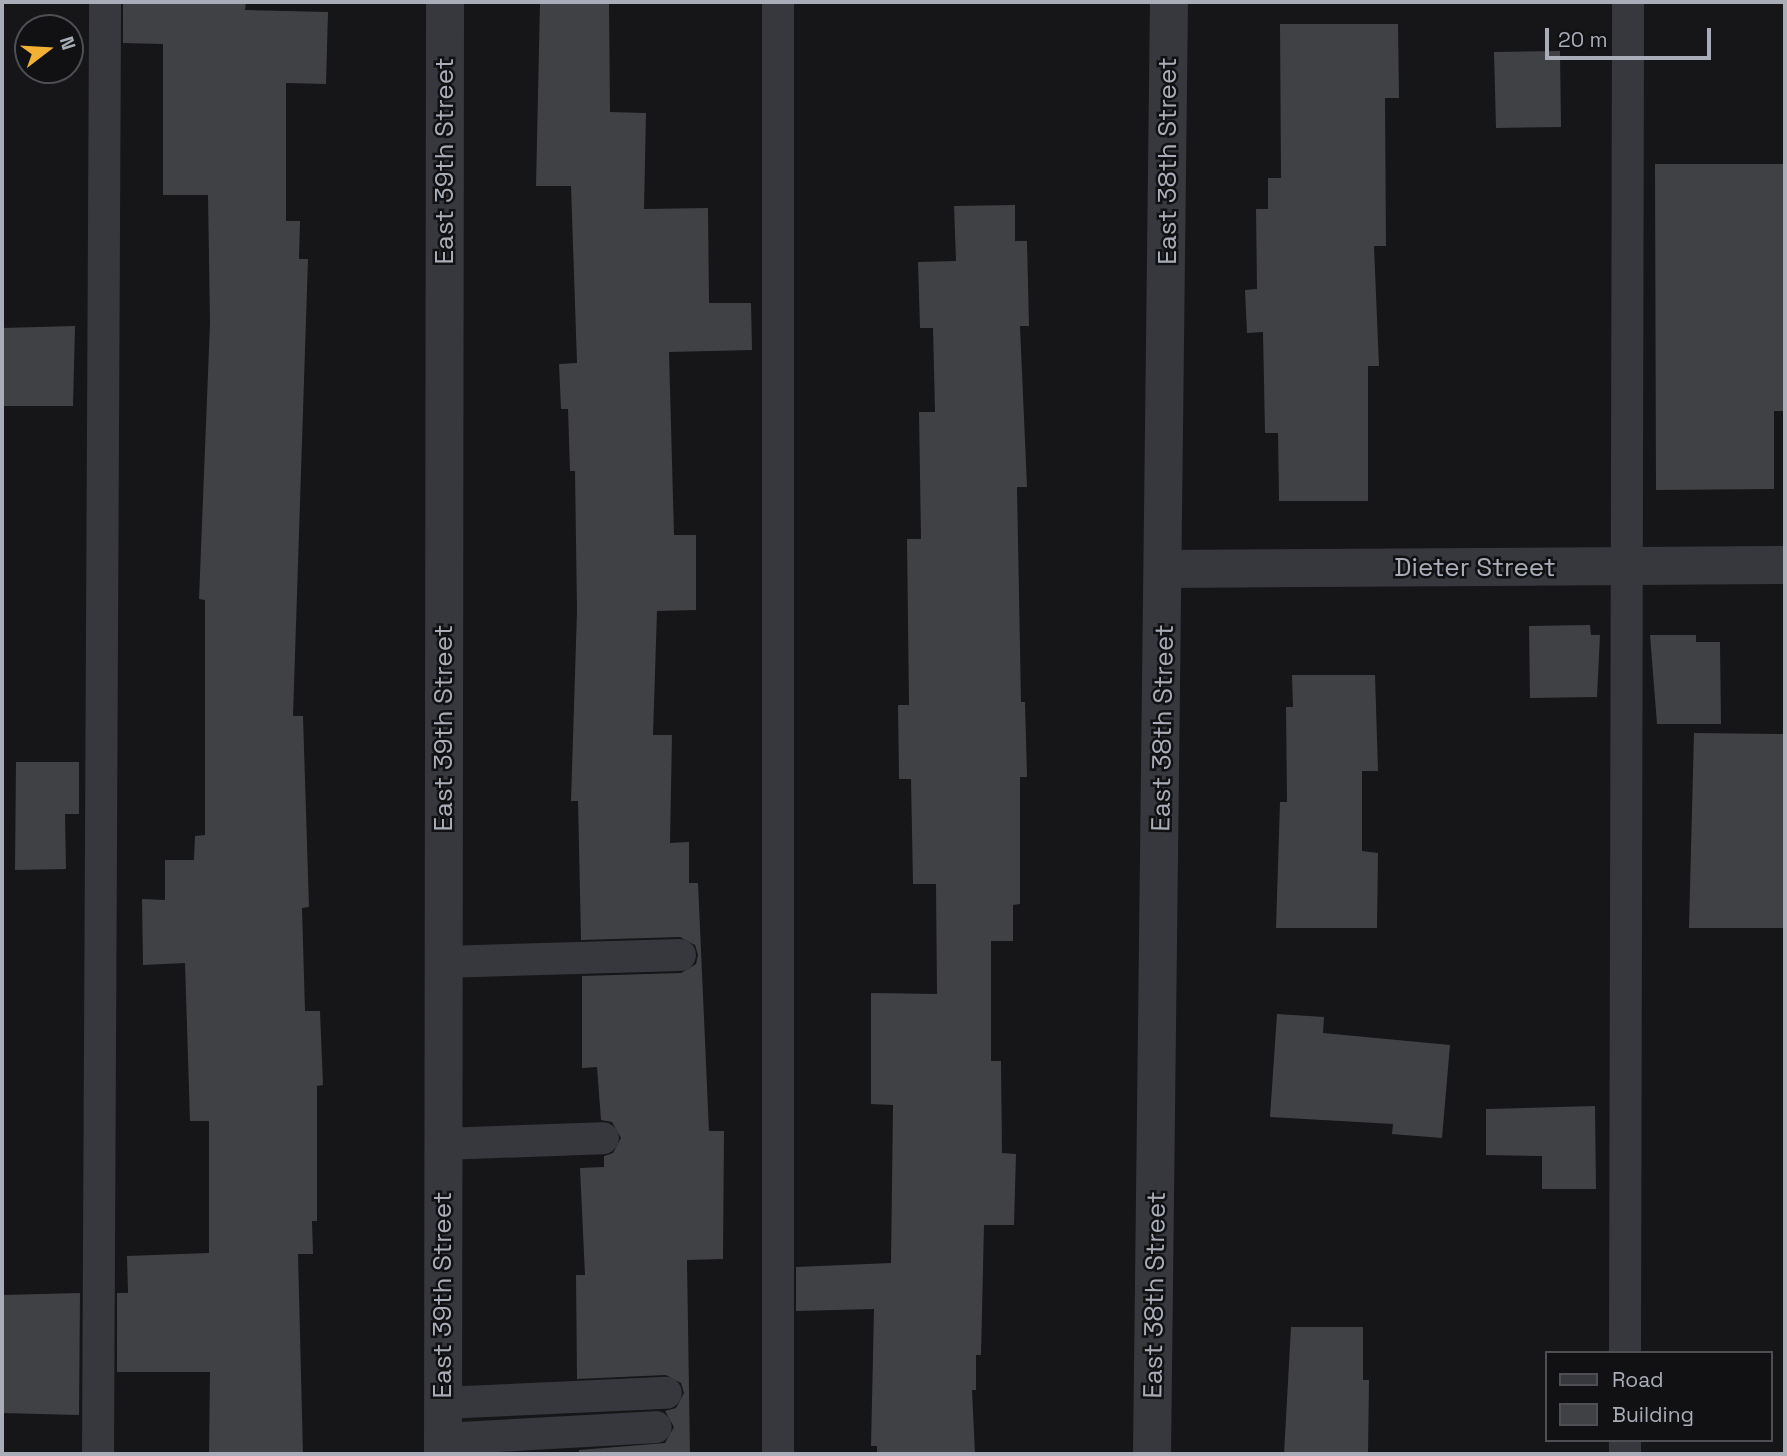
<!DOCTYPE html>
<html>
<head>
<meta charset="utf-8">
<style>
  body { margin:0 }
  #map { position:relative; width:1787px; height:1456px; overflow:hidden; background:#161618; font-family:"Space Grotesk",sans-serif }
  div>[style] { position:absolute }
  [style*='--x'] { left:calc(var(--x)*1px); top:calc(var(--y)*1px); width:calc(var(--w)*1px); rotate:calc(var(--a)*1deg) }
  .building>* { inset:0; background:#404145 }
  .service>* { height:32px; margin:-16px; padding:0 16px; transform-origin:16px; border-radius:16px; background:#37383d }
  .minor>* { height:38px; margin:-19px; padding:0 19px; transform-origin:19px; border-radius:19px; background:#37383d }
  span { translate:-50% -50%; white-space:nowrap; text-align:center; line-height:1.15; -webkit-text-stroke:5px #111113; paint-order:stroke }
  .street-label { font-size:26px; color:#a8adb8 }
  .frame { position:absolute; inset:0; border:4px solid #a8adb8; pointer-events:none }
  .legend { position:absolute; left:1545px; top:1351px; width:228px; height:91px; box-sizing:border-box; background:#111113; border:2px solid #4d4f55; margin:0; padding:9px 12px; list-style:none; font-size:21px; color:#a8adb8 }
  .legend li { display:flex; align-items:center; gap:14px; height:35px }
  .legend b { width:35px; border:2px solid #4d4f55 }
  .north { position:absolute; left:14px; top:14px; width:70px; height:70px; box-sizing:border-box; background:#111113; border:2px solid #4d4f55; border-radius:50%; rotate:73deg; font-size:19px; font-weight:700; line-height:28px; text-align:center; color:#a8adb8 }
  .north::after { content:''; display:block; margin:auto; width:24px; height:32px; background:#f2b134; clip-path:polygon(50% 0,100% 100%,50% 72%,0 100%) }
  .scale { position:absolute; left:1545px; top:28px; width:166px; height:32px; box-sizing:border-box; border:4px solid #a8adb8; border-top:0; padding-left:9px; font-size:21px; line-height:24px; white-space:nowrap; color:#a8adb8; -webkit-text-stroke:5px #111113; paint-order:stroke }
</style>
</head>
<body>
<div id="map">
  <div class="building">
    <div style="clip-path:polygon(123px 2px,246px 2px,245px 10px,328px 12px,326px 84px,286px 83px,286px 221px,300px 221px,299px 259px,308px 259px,293px 716px,303px 716px,309px 907px,302px 908px,305px 1011px,320px 1011px,323px 1085px,317px 1086px,317px 1221px,312px 1221px,313px 1254px,298px 1254px,303px 1454px,209px 1454px,210px 1372px,117px 1372px,117px 1293px,128px 1293px,127px 1256px,209px 1253px,209px 1121px,190px 1121px,185px 963px,143px 965px,142px 899px,165px 900px,165px 860px,194px 860px,195px 836px,205px 835px,205px 600px,199px 599px,210px 323px,208px 195px,163px 195px,163px 44px,123px 43px)"></div>
    <div style="clip-path:polygon(540px 2px,609px 2px,610px 112px,646px 113px,644px 209px,708px 208px,709px 303px,751px 303px,752px 350px,669px 352px,674px 535px,696px 535px,696px 610px,657px 611px,653px 735px,672px 735px,670px 843px,689px 842px,689px 883px,698px 883px,709px 1131px,724px 1131px,723px 1259px,687px 1260px,690px 1454px,579px 1454px,579px 1450px,665px 1443px,674px 1427px,665px 1411px,676px 1408px,684px 1393px,681px 1383px,666px 1375px,577px 1379px,576px 1275px,585px 1275px,580px 1168px,604px 1167px,604px 1156px,613px 1153px,621px 1138px,612px 1122px,601px 1120px,597px 1067px,582px 1068px,582px 976px,681px 973px,696px 964px,698px 955px,695px 945px,680px 937px,581px 940px,578px 801px,571px 801px,577px 611px,575px 471px,570px 471px,568px 409px,561px 409px,559px 364px,577px 363px,571px 186px,536px 186px)"></div>
    <div style="clip-path:polygon(1280px 24px,1398px 24px,1399px 98px,1385px 98px,1386px 246px,1374px 246px,1379px 366px,1368px 366px,1368px 501px,1279px 501px,1278px 433px,1265px 433px,1263px 332px,1247px 333px,1245px 290px,1257px 289px,1256px 209px,1268px 209px,1268px 178px,1281px 178px)"></div>
    <div style="clip-path:polygon(1560px 51px,1561px 127px,1496px 128px,1494px 52px)"></div>
    <div style="clip-path:polygon(1655px 164px,1785px 164px,1785px 411px,1774px 411px,1774px 489px,1656px 490px)"></div>
    <div style="clip-path:polygon(1015px 205px,1015px 241px,1027px 241px,1029px 326px,1020px 326px,1027px 487px,1017px 487px,1021px 702px,1025px 702px,1027px 777px,1020px 777px,1020px 904px,1013px 905px,1013px 941px,991px 941px,991px 1061px,1001px 1061px,1002px 1153px,1016px 1154px,1014px 1225px,984px 1225px,981px 1355px,976px 1355px,976px 1390px,972px 1390px,975px 1454px,877px 1454px,877px 1446px,871px 1446px,874px 1309px,796px 1311px,796px 1267px,891px 1263px,893px 1105px,871px 1104px,871px 993px,937px 994px,936px 884px,913px 884px,911px 779px,899px 779px,898px 705px,909px 705px,907px 539px,921px 539px,919px 412px,935px 412px,933px 328px,920px 328px,918px 262px,956px 261px,954px 206px)"></div>
    <div style="clip-path:polygon(75px 326px,73px 406px,2px 406px,2px 328px)"></div>
    <div style="clip-path:polygon(1590px 625px,1591px 635px,1600px 635px,1597px 697px,1530px 698px,1529px 626px)"></div>
    <div style="clip-path:polygon(1650px 635px,1696px 635px,1696px 642px,1720px 642px,1721px 724px,1657px 724px)"></div>
    <div style="clip-path:polygon(1292px 675px,1375px 675px,1378px 771px,1362px 771px,1362px 851px,1378px 853px,1377px 928px,1276px 928px,1280px 802px,1287px 802px,1286px 707px,1293px 707px)"></div>
    <div style="clip-path:polygon(1694px 733px,1785px 734px,1785px 928px,1689px 928px)"></div>
    <div style="clip-path:polygon(16px 762px,79px 762px,79px 814px,65px 814px,66px 869px,15px 870px)"></div>
    <div style="clip-path:polygon(1277px 1014px,1324px 1017px,1323px 1033px,1450px 1045px,1442px 1138px,1392px 1134px,1393px 1124px,1270px 1117px)"></div>
    <div style="clip-path:polygon(1595px 1106px,1596px 1189px,1542px 1189px,1542px 1156px,1486px 1155px,1486px 1109px)"></div>
    <div style="clip-path:polygon(80px 1293px,79px 1415px,2px 1413px,2px 1295px)"></div>
    <div style="clip-path:polygon(1291px 1327px,1363px 1327px,1363px 1380px,1369px 1380px,1368px 1454px,1284px 1454px)"></div>
  </div>
  <div class="service">
    <div style="--x:443;--y:962;--w:237;--a:-1.7"></div>
    <div style="--x:443;--y:1144;--w:160;--a:-2.1"></div>
    <div style="--x:1625;--y:1353;--w:1351;--a:-89.87"></div>
    <div style="--x:442;--y:1403;--w:224;--a:-2.6"></div>
    <div style="--x:443;--y:1439;--w:213;--a:-3.2"></div>
    <div style="--x:98;--y:1454;--w:1452;--a:-89.72"></div>
    <div style="--x:778;--y:1454;--w:1452;--a:-90"></div>
    <div style="--x:1625;--y:1454;--w:14;--a:-90"></div>
  </div>
  <div class="minor">
    <div style="--x:1165;--y:569;--w:620;--a:-0.37"></div>
    <div style="--x:443;--y:1454;--w:1452;--a:-89.92"></div>
    <div style="--x:1152;--y:1454;--w:1452;--a:-89.33"></div>
  </div>
  <div class="street-label">
    <span style="left:445px;top:161px;rotate:-90deg">East 39th Street</span>
    <span style="left:1168px;top:161px;rotate:-90deg">East 38th Street</span>
    <span style="left:1475px;top:568px">Dieter Street</span>
    <span style="left:444px;top:728px;rotate:-90deg">East 39th Street</span>
    <span style="left:1163px;top:728px;rotate:-89deg">East 38th Street</span>
    <span style="left:443px;top:1295px;rotate:-90deg">East 39th Street</span>
    <span style="left:1155px;top:1295px;rotate:-89deg">East 38th Street</span>
  </div>
  <div class="frame"></div>
  <ul class="legend">
  <li><b style="height:9px;background:#37383d"></b>Road</li>
  <li><b style="height:19px;background:#404145"></b>Building</li>
  </ul>
  <div class="north">N</div>
  <div class="scale">20 m</div>
</div>
</body>
</html>
